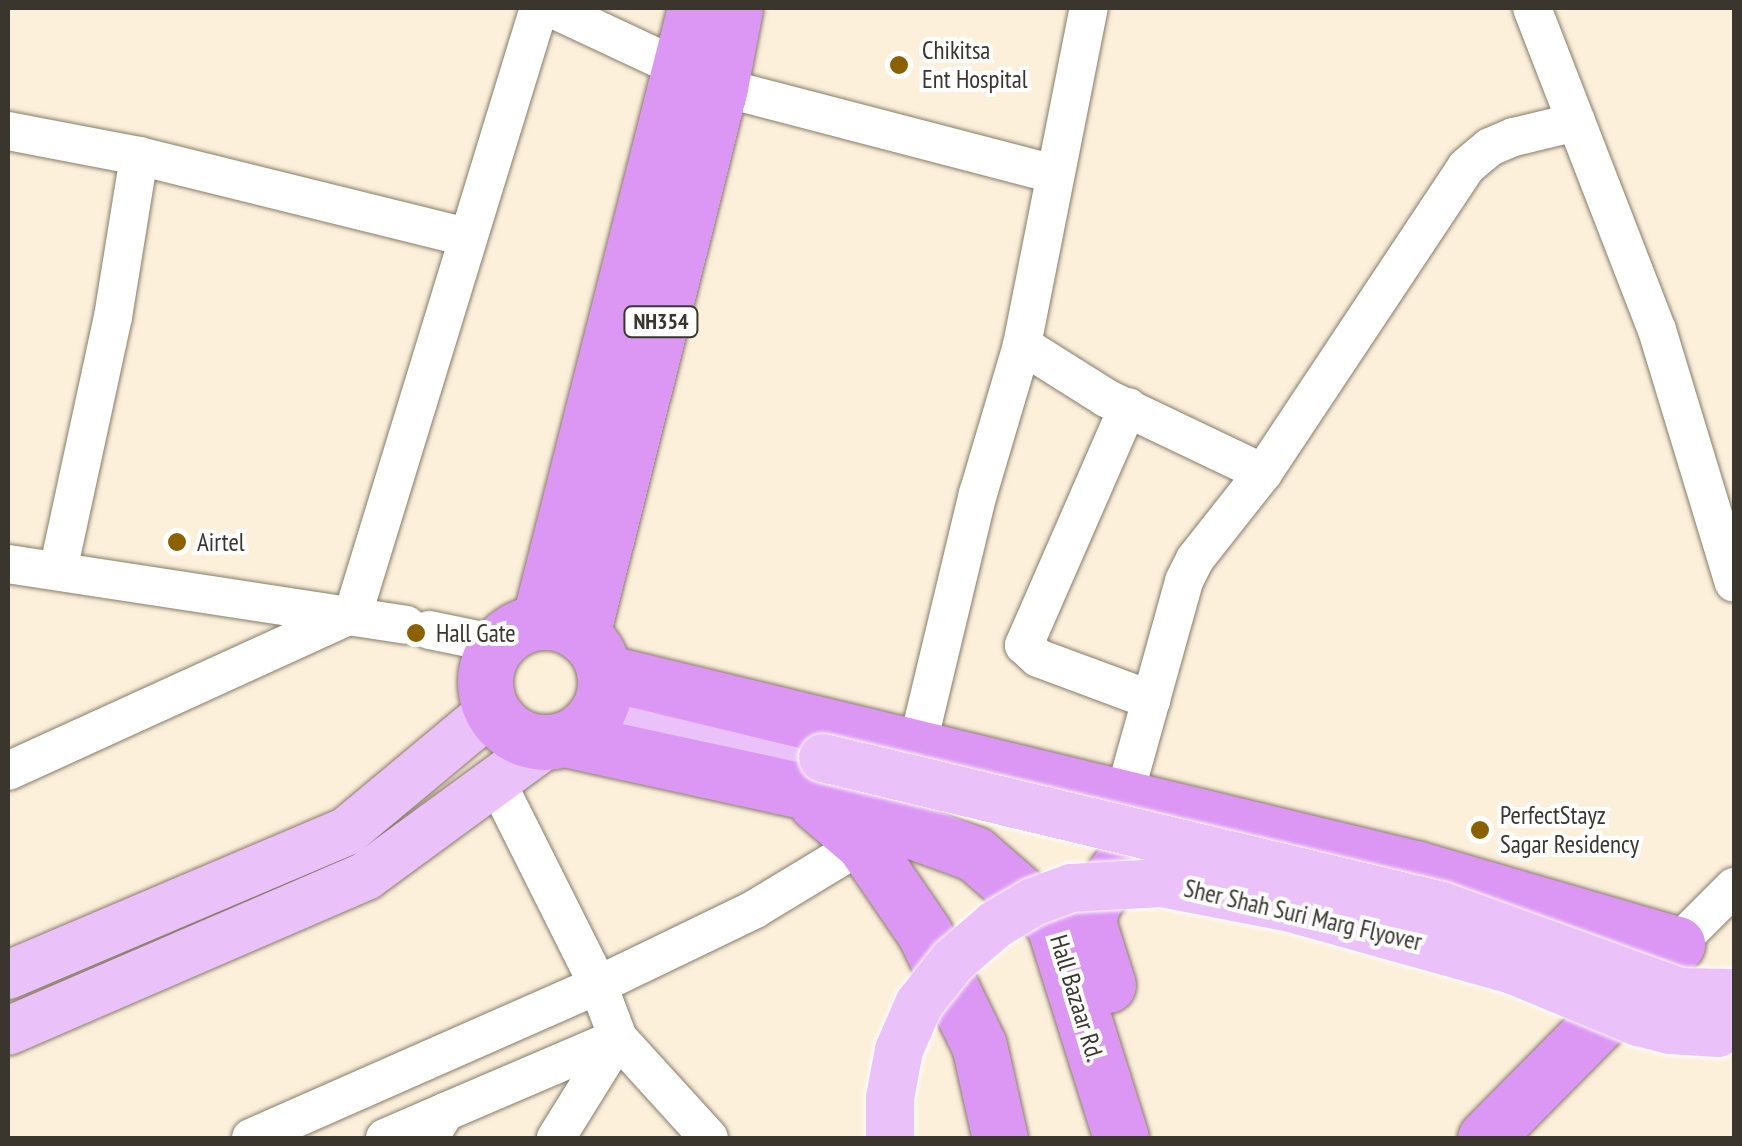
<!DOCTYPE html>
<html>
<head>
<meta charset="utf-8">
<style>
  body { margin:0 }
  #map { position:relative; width:1742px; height:1146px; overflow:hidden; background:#fcf0db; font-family:"PT Sans Narrow",sans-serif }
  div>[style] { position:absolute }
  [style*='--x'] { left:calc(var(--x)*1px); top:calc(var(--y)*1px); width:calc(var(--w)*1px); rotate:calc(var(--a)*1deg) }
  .roads { filter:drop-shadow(0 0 2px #867c69) drop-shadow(0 0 2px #867c69) }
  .minor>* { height:38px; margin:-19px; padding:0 19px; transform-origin:19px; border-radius:19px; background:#fff }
  .major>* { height:48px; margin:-24px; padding:0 24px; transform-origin:24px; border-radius:24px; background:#eac1f8 }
  .highway>* { height:55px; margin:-27.5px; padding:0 27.5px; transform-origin:27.5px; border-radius:27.5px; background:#dc97f4 }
  .highway>.ring { margin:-27.5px; padding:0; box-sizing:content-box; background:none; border:55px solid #dc97f4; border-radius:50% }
  .bridges { filter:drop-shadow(0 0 2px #fff) drop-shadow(0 0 2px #fff) }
  .major-bridge>* { height:48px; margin:-24px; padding:0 24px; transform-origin:24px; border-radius:24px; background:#eac1f8 }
  .dots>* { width:28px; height:28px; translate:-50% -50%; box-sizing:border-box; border:5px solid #fff; border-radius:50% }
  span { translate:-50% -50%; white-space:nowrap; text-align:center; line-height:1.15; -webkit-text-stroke:8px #fff; paint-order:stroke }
  .shield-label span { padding:2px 8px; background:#fff; border:2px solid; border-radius:8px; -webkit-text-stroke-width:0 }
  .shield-label { font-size:22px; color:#3a362e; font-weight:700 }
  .poi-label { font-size:25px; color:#3a362e }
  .left { translate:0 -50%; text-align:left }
  .street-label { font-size:25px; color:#3a362e }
  .frame { position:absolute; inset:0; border:10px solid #3a362e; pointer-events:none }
</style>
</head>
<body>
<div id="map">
  <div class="roads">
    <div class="minor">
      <div style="--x:551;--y:8;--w:187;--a:25.1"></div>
      <div style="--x:720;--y:87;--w:346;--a:14.6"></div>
      <div style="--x:1532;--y:8;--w:345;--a:68.8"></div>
      <div style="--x:1657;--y:330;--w:264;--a:73.1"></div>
      <div style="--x:8;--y:131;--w:133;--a:10.8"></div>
      <div style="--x:139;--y:156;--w:338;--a:13.9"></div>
      <div style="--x:1022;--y:345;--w:99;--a:32.2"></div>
      <div style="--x:1106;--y:398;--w:174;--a:25.5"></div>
      <div style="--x:1128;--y:407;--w:260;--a:113.6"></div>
      <div style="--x:1024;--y:645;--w:19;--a:43"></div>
      <div style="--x:1038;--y:658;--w:121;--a:20.4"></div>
      <div style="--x:8;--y:564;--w:403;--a:8.7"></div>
      <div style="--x:58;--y:571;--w:260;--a:-77.8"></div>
      <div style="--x:113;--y:317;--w:163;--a:-80.8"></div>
      <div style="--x:429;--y:630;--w:70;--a:11.5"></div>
      <div style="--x:912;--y:768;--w:282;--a:-76.5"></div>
      <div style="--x:978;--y:494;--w:155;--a:-73.5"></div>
      <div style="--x:1022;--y:345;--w:344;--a:-78.8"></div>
      <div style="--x:8;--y:771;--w:379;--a:-24.5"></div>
      <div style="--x:353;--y:614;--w:634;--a:-72.94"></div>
      <div style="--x:496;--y:781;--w:228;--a:63.4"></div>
      <div style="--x:598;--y:985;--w:57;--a:69.3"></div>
      <div style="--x:618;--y:1038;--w:118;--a:121.8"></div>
      <div style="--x:1123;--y:800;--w:227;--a:-74.4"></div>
      <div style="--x:1184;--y:581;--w:25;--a:-63"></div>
      <div style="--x:1195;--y:559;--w:110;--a:-51.7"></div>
      <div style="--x:1263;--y:473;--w:367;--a:-56.4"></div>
      <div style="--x:1466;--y:167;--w:31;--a:-40"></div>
      <div style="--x:1490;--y:147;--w:26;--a:-23"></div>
      <div style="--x:1514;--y:137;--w:64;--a:-13.6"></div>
      <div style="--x:1677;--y:944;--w:81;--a:-45"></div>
      <div style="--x:251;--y:1138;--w:379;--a:-23.8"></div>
      <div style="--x:598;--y:985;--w:174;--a:-25.8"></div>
      <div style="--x:755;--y:909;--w:149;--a:-31.2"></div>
      <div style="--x:385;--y:1138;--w:65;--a:-23.4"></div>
      <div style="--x:429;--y:1138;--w:31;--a:-58"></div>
      <div style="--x:445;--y:1112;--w:188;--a:-23.2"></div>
      <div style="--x:618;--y:1038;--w:135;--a:47.7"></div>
    </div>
    <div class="major">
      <div style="--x:601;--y:702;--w:229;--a:14.2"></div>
      <div style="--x:8;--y:975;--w:368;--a:-23"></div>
      <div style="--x:347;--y:831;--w:189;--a:-39.8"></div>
      <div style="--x:8;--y:1031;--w:390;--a:-23.4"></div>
      <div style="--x:366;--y:876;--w:225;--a:-36.2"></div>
    </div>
    <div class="highway">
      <div style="--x:539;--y:622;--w:634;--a:-75.74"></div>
      <div class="ring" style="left:485px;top:622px;width:65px;height:65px"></div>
      <div style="--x:582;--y:635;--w:565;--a:-75.87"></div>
      <div style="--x:720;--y:87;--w:80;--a:-79.2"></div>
      <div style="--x:604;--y:672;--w:834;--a:13.59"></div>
      <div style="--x:1415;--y:868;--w:273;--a:16.2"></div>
      <div style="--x:1677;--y:944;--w:273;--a:134.7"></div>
      <div style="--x:564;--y:739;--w:244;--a:12.3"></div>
      <div style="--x:802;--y:791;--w:184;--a:20"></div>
      <div style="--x:975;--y:854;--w:103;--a:41.1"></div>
      <div style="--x:1053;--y:922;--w:226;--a:72.5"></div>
      <div style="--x:816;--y:803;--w:62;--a:40.4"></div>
      <div style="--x:863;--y:843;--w:110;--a:55.7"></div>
      <div style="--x:925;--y:934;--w:123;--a:64.1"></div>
      <div style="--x:979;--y:1045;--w:95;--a:77.3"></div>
      <div style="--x:1108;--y:985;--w:66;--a:-107.6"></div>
      <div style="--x:1088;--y:922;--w:20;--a:-75"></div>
      <div style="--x:1093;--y:903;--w:116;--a:-54.1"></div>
    </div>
  </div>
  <div class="bridges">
    <div class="major-bridge">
      <div style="--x:823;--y:758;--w:636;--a:13.45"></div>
      <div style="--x:1442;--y:906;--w:252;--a:19.9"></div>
      <div style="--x:1679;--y:992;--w:55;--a:1"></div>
      <div style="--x:890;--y:1138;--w:40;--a:-90"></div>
      <div style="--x:890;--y:1098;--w:49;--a:-79.4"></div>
      <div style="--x:899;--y:1050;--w:50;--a:-66.5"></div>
      <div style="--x:919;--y:1004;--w:55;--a:-51.7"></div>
      <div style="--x:953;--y:961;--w:57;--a:-40.7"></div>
      <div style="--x:996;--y:924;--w:43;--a:-30.7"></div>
      <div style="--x:1033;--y:902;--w:40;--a:-20.2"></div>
      <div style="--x:1071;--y:888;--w:90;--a:-3.2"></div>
      <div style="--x:1161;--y:883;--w:132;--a:10.9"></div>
      <div style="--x:1291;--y:908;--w:230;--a:15.6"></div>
      <div style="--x:1513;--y:970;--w:135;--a:22.6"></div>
      <div style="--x:1638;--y:1022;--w:33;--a:14"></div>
      <div style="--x:1670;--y:1030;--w:48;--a:3.6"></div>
    </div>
  </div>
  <div class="dots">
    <div style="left:899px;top:65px;background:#8b6102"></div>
    <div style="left:177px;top:542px;background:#8b6102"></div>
    <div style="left:416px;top:633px;background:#8b6102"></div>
    <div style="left:1480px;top:830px;background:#8b6102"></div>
  </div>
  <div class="shield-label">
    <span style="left:661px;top:322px">NH354</span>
  </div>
  <div class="poi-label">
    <span class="left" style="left:922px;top:65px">Chikitsa<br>Ent Hospital</span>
    <span class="left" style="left:197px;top:542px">Airtel</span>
    <span class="left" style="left:436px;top:633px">Hall Gate</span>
    <span class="left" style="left:1500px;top:830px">PerfectStayz<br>Sagar Residency</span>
  </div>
  <div class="street-label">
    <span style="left:1303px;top:915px;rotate:13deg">Sher Shah Suri Marg Flyover</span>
    <span style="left:1077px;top:998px;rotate:73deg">Hall Bazaar Rd.</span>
  </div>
  <div class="frame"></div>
</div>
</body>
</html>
